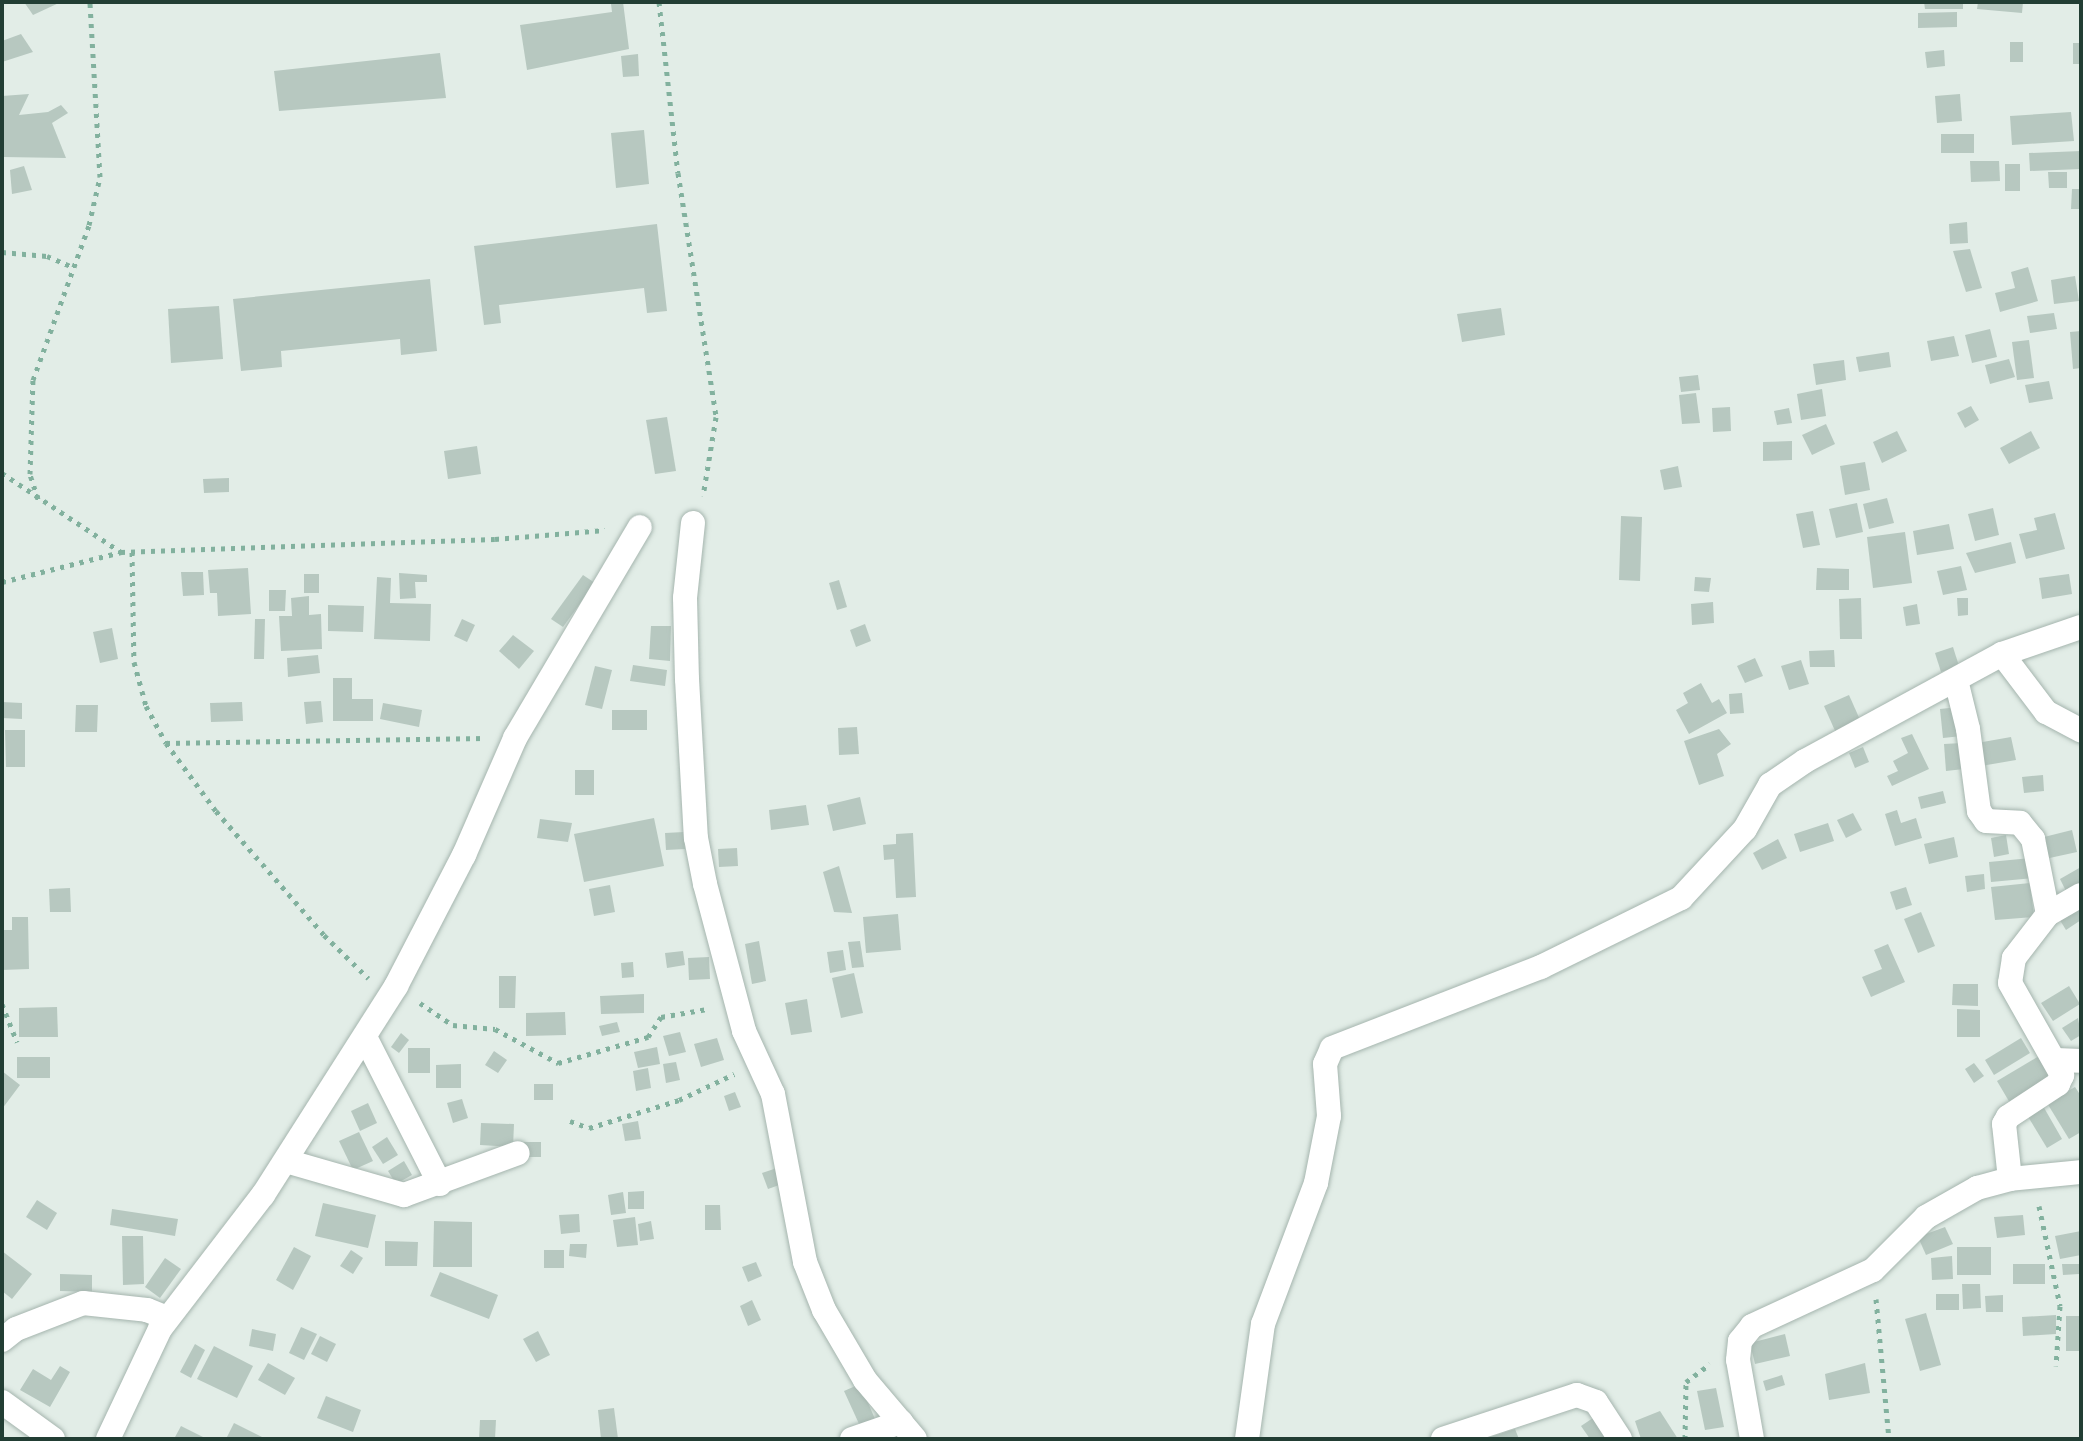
<!DOCTYPE html>
<html>
<head>
<meta charset="utf-8">
<style>
  body { margin:0 }
  #map { position:relative; width:2083px; height:1441px; overflow:hidden; background:#e2ede7; font-family:"Alegreya Sans",sans-serif }
  div>[style] { position:absolute }
  [style*='--x'] { left:calc(var(--x)*1px); top:calc(var(--y)*1px); width:calc(var(--w)*1px); rotate:calc(var(--a)*1deg) }
  .building>* { inset:0; background:#b7c8c0 }
  .path>* { height:5px; margin-top:-2.5px; transform-origin:0; background:repeating-linear-gradient(90deg,#82b19e 0 4px,transparent 0 10px) }
  .roads { filter:drop-shadow(0 0 2px #a5b5ae) drop-shadow(0 0 2px #a5b5ae) }
  .street>* { height:24px; margin:-12px; padding:0 12px; transform-origin:12px; border-radius:12px; background:#fff }
  span { translate:-50% -50%; white-space:nowrap; text-align:center; line-height:1.15; -webkit-text-stroke:6px #f3f9f5; paint-order:stroke }
  .frame { position:absolute; inset:0; border:4px solid #223e34; pointer-events:none }
</style>
</head>
<body>
<div id="map">
  <div class="building">
    <div style="clip-path:polygon(24px 2px,61px 2px,33px 15px)"></div>
    <div style="clip-path:polygon(623px 2px,629px 49px,527px 70px,520px 25px,612px 12px,611px 4px)"></div>
    <div style="clip-path:polygon(1924px 2px,1963px 2px,1963px 9px,1925px 9px)"></div>
    <div style="clip-path:polygon(1978px 2px,2023px 2px,2022px 13px,1977px 9px)"></div>
    <div style="clip-path:polygon(1957px 12px,1957px 27px,1918px 28px,1918px 13px)"></div>
    <div style="clip-path:polygon(21px 34px,33px 52px,2px 62px,2px 41px)"></div>
    <div style="clip-path:polygon(2010px 42px,2023px 42px,2023px 62px,2010px 62px)"></div>
    <div style="clip-path:polygon(2073px 43px,2081px 43px,2081px 64px,2073px 64px)"></div>
    <div style="clip-path:polygon(1944px 50px,1945px 66px,1927px 68px,1925px 52px)"></div>
    <div style="clip-path:polygon(440px 53px,446px 98px,279px 111px,274px 71px)"></div>
    <div style="clip-path:polygon(638px 54px,639px 76px,623px 77px,621px 56px)"></div>
    <div style="clip-path:polygon(29px 94px,19px 115px,48px 112px,61px 105px,68px 113px,52px 123px,66px 158px,3px 157px,2px 96px)"></div>
    <div style="clip-path:polygon(1960px 94px,1962px 121px,1937px 123px,1935px 96px)"></div>
    <div style="clip-path:polygon(2071px 112px,2074px 141px,2012px 145px,2010px 116px)"></div>
    <div style="clip-path:polygon(644px 130px,649px 184px,616px 188px,611px 133px)"></div>
    <div style="clip-path:polygon(1941px 134px,1974px 134px,1974px 153px,1941px 153px)"></div>
    <div style="clip-path:polygon(2081px 151px,2081px 169px,2030px 171px,2029px 153px)"></div>
    <div style="clip-path:polygon(1970px 161px,1999px 161px,2000px 181px,1971px 182px)"></div>
    <div style="clip-path:polygon(2005px 164px,2020px 164px,2020px 191px,2005px 191px)"></div>
    <div style="clip-path:polygon(24px 166px,32px 190px,12px 194px,10px 170px)"></div>
    <div style="clip-path:polygon(2048px 172px,2067px 172px,2067px 188px,2049px 188px)"></div>
    <div style="clip-path:polygon(2072px 189px,2081px 189px,2081px 209px,2071px 209px)"></div>
    <div style="clip-path:polygon(1967px 222px,1968px 243px,1950px 244px,1949px 224px)"></div>
    <div style="clip-path:polygon(657px 224px,667px 311px,647px 313px,644px 288px,499px 305px,501px 323px,484px 325px,474px 246px)"></div>
    <div style="clip-path:polygon(1970px 249px,1982px 288px,1966px 292px,1953px 251px)"></div>
    <div style="clip-path:polygon(2028px 267px,2038px 301px,2000px 312px,1995px 293px,2015px 288px,2011px 272px)"></div>
    <div style="clip-path:polygon(2075px 276px,2079px 301px,2054px 304px,2051px 280px)"></div>
    <div style="clip-path:polygon(430px 279px,437px 351px,401px 355px,400px 339px,281px 351px,282px 367px,241px 371px,233px 299px)"></div>
    <div style="clip-path:polygon(219px 306px,223px 359px,171px 363px,168px 309px)"></div>
    <div style="clip-path:polygon(1501px 308px,1505px 335px,1462px 342px,1457px 314px)"></div>
    <div style="clip-path:polygon(2054px 313px,2057px 329px,2030px 333px,2027px 316px)"></div>
    <div style="clip-path:polygon(1990px 329px,1997px 357px,1972px 363px,1965px 335px)"></div>
    <div style="clip-path:polygon(2081px 331px,2081px 368px,2073px 369px,2070px 332px)"></div>
    <div style="clip-path:polygon(1954px 336px,1959px 356px,1931px 361px,1927px 341px)"></div>
    <div style="clip-path:polygon(2029px 340px,2034px 378px,2017px 380px,2012px 342px)"></div>
    <div style="clip-path:polygon(1889px 352px,1891px 367px,1859px 372px,1856px 357px)"></div>
    <div style="clip-path:polygon(2009px 359px,2015px 377px,1990px 384px,1985px 365px)"></div>
    <div style="clip-path:polygon(1844px 360px,1846px 380px,1816px 385px,1813px 364px)"></div>
    <div style="clip-path:polygon(1698px 375px,1700px 390px,1681px 392px,1679px 377px)"></div>
    <div style="clip-path:polygon(2049px 381px,2053px 399px,2029px 403px,2025px 385px)"></div>
    <div style="clip-path:polygon(1822px 389px,1826px 416px,1801px 420px,1797px 394px)"></div>
    <div style="clip-path:polygon(1696px 393px,1700px 423px,1682px 424px,1679px 395px)"></div>
    <div style="clip-path:polygon(1971px 406px,1979px 420px,1965px 428px,1957px 413px)"></div>
    <div style="clip-path:polygon(1730px 407px,1731px 431px,1713px 432px,1712px 408px)"></div>
    <div style="clip-path:polygon(1789px 408px,1792px 423px,1777px 425px,1774px 411px)"></div>
    <div style="clip-path:polygon(667px 417px,676px 471px,655px 474px,646px 420px)"></div>
    <div style="clip-path:polygon(1826px 424px,1835px 444px,1812px 455px,1802px 435px)"></div>
    <div style="clip-path:polygon(1897px 431px,1907px 451px,1882px 463px,1873px 442px)"></div>
    <div style="clip-path:polygon(2031px 431px,2040px 448px,2009px 464px,2000px 448px)"></div>
    <div style="clip-path:polygon(1792px 441px,1792px 460px,1763px 461px,1763px 442px)"></div>
    <div style="clip-path:polygon(477px 446px,481px 474px,448px 479px,444px 451px)"></div>
    <div style="clip-path:polygon(1865px 462px,1870px 490px,1845px 495px,1840px 466px)"></div>
    <div style="clip-path:polygon(1678px 466px,1682px 487px,1664px 490px,1660px 470px)"></div>
    <div style="clip-path:polygon(229px 478px,229px 492px,204px 493px,203px 479px)"></div>
    <div style="clip-path:polygon(1887px 498px,1894px 523px,1869px 529px,1863px 504px)"></div>
    <div style="clip-path:polygon(1857px 503px,1863px 532px,1836px 538px,1829px 509px)"></div>
    <div style="clip-path:polygon(1993px 508px,1999px 535px,1975px 541px,1968px 514px)"></div>
    <div style="clip-path:polygon(1813px 511px,1820px 545px,1803px 548px,1796px 514px)"></div>
    <div style="clip-path:polygon(2055px 513px,2065px 549px,2026px 559px,2019px 534px,2037px 530px,2034px 518px)"></div>
    <div style="clip-path:polygon(1621px 516px,1642px 517px,1640px 581px,1619px 580px)"></div>
    <div style="clip-path:polygon(1949px 524px,1954px 549px,1917px 555px,1913px 531px)"></div>
    <div style="clip-path:polygon(1905px 532px,1912px 583px,1873px 588px,1867px 537px)"></div>
    <div style="clip-path:polygon(2011px 542px,2016px 563px,1975px 573px,1966px 553px)"></div>
    <div style="clip-path:polygon(1961px 566px,1967px 590px,1943px 595px,1937px 571px)"></div>
    <div style="clip-path:polygon(248px 568px,251px 614px,218px 616px,217px 593px,210px 593px,208px 570px)"></div>
    <div style="clip-path:polygon(1817px 568px,1849px 569px,1849px 590px,1816px 590px)"></div>
    <div style="clip-path:polygon(181px 572px,203px 572px,204px 595px,183px 596px)"></div>
    <div style="clip-path:polygon(399px 573px,427px 575px,427px 582px,415px 582px,416px 598px,400px 599px)"></div>
    <div style="clip-path:polygon(304px 574px,319px 574px,319px 593px,304px 593px)"></div>
    <div style="clip-path:polygon(2069px 574px,2072px 594px,2042px 599px,2039px 578px)"></div>
    <div style="clip-path:polygon(583px 575px,595px 583px,563px 627px,551px 619px)"></div>
    <div style="clip-path:polygon(377px 577px,391px 578px,390px 603px,431px 604px,430px 641px,374px 639px)"></div>
    <div style="clip-path:polygon(1695px 577px,1711px 578px,1709px 592px,1694px 591px)"></div>
    <div style="clip-path:polygon(839px 580px,847px 607px,837px 610px,829px 583px)"></div>
    <div style="clip-path:polygon(269px 590px,286px 590px,285px 611px,269px 611px)"></div>
    <div style="clip-path:polygon(309px 596px,309px 615px,321px 614px,322px 649px,281px 651px,279px 616px,292px 616px,291px 598px)"></div>
    <div style="clip-path:polygon(1861px 598px,1862px 639px,1840px 639px,1839px 599px)"></div>
    <div style="clip-path:polygon(1957px 598px,1968px 598px,1968px 615px,1958px 616px)"></div>
    <div style="clip-path:polygon(1713px 602px,1714px 623px,1692px 625px,1691px 604px)"></div>
    <div style="clip-path:polygon(1917px 604px,1920px 624px,1906px 626px,1903px 607px)"></div>
    <div style="clip-path:polygon(328px 605px,364px 606px,363px 632px,328px 631px)"></div>
    <div style="clip-path:polygon(255px 619px,265px 619px,264px 659px,254px 659px)"></div>
    <div style="clip-path:polygon(462px 619px,475px 625px,467px 642px,454px 636px)"></div>
    <div style="clip-path:polygon(865px 624px,871px 641px,856px 647px,850px 630px)"></div>
    <div style="clip-path:polygon(651px 626px,671px 626px,670px 661px,649px 659px)"></div>
    <div style="clip-path:polygon(112px 628px,118px 659px,100px 663px,93px 632px)"></div>
    <div style="clip-path:polygon(513px 635px,534px 651px,519px 669px,499px 651px)"></div>
    <div style="clip-path:polygon(1953px 647px,1959px 666px,1941px 672px,1935px 653px)"></div>
    <div style="clip-path:polygon(1834px 650px,1835px 667px,1810px 667px,1809px 651px)"></div>
    <div style="clip-path:polygon(318px 655px,320px 673px,288px 677px,287px 658px)"></div>
    <div style="clip-path:polygon(1755px 658px,1763px 676px,1745px 683px,1737px 666px)"></div>
    <div style="clip-path:polygon(1801px 660px,1809px 684px,1789px 690px,1781px 666px)"></div>
    <div style="clip-path:polygon(633px 665px,667px 670px,665px 686px,630px 681px)"></div>
    <div style="clip-path:polygon(595px 666px,612px 670px,602px 709px,585px 705px)"></div>
    <div style="clip-path:polygon(333px 678px,352px 678px,352px 699px,373px 699px,373px 721px,333px 721px)"></div>
    <div style="clip-path:polygon(1701px 683px,1712px 703px,1719px 699px,1727px 713px,1689px 734px,1676px 710px,1688px 703px,1683px 693px)"></div>
    <div style="clip-path:polygon(1742px 693px,1744px 713px,1730px 714px,1729px 694px)"></div>
    <div style="clip-path:polygon(1849px 695px,1861px 722px,1836px 733px,1824px 706px)"></div>
    <div style="clip-path:polygon(321px 701px,323px 722px,306px 724px,304px 702px)"></div>
    <div style="clip-path:polygon(2px 702px,22px 703px,22px 719px,2px 718px)"></div>
    <div style="clip-path:polygon(242px 702px,243px 721px,211px 722px,210px 703px)"></div>
    <div style="clip-path:polygon(383px 703px,422px 710px,419px 727px,380px 719px)"></div>
    <div style="clip-path:polygon(76px 705px,98px 705px,97px 732px,75px 732px)"></div>
    <div style="clip-path:polygon(1959px 707px,1962px 736px,1943px 738px,1940px 709px)"></div>
    <div style="clip-path:polygon(612px 710px,647px 710px,647px 730px,612px 730px)"></div>
    <div style="clip-path:polygon(857px 727px,859px 754px,839px 755px,838px 728px)"></div>
    <div style="clip-path:polygon(1719px 729px,1731px 744px,1717px 754px,1724px 776px,1699px 785px,1684px 741px)"></div>
    <div style="clip-path:polygon(5px 730px,25px 730px,25px 767px,6px 767px)"></div>
    <div style="clip-path:polygon(1912px 734px,1929px 769px,1892px 786px,1887px 776px,1898px 771px,1893px 761px,1908px 753px,1901px 738px)"></div>
    <div style="clip-path:polygon(2011px 737px,2016px 760px,1981px 766px,1977px 743px)"></div>
    <div style="clip-path:polygon(1962px 743px,1964px 769px,1946px 771px,1944px 744px)"></div>
    <div style="clip-path:polygon(1863px 747px,1869px 762px,1855px 768px,1849px 753px)"></div>
    <div style="clip-path:polygon(575px 770px,594px 770px,594px 795px,575px 795px)"></div>
    <div style="clip-path:polygon(2043px 775px,2044px 791px,2024px 793px,2022px 777px)"></div>
    <div style="clip-path:polygon(1943px 791px,1946px 803px,1921px 809px,1918px 797px)"></div>
    <div style="clip-path:polygon(860px 797px,866px 824px,833px 831px,827px 805px)"></div>
    <div style="clip-path:polygon(806px 805px,809px 825px,771px 830px,769px 810px)"></div>
    <div style="clip-path:polygon(1897px 810px,1901px 823px,1916px 818px,1922px 838px,1895px 846px,1885px 814px)"></div>
    <div style="clip-path:polygon(1853px 813px,1862px 830px,1846px 838px,1837px 820px)"></div>
    <div style="clip-path:polygon(654px 818px,664px 866px,584px 882px,574px 834px)"></div>
    <div style="clip-path:polygon(540px 819px,572px 823px,568px 842px,537px 838px)"></div>
    <div style="clip-path:polygon(1828px 823px,1834px 841px,1800px 852px,1794px 834px)"></div>
    <div style="clip-path:polygon(2072px 830px,2077px 852px,2045px 859px,2040px 838px)"></div>
    <div style="clip-path:polygon(684px 832px,685px 849px,666px 850px,665px 833px)"></div>
    <div style="clip-path:polygon(913px 833px,916px 897px,896px 898px,894px 859px,884px 860px,883px 845px,896px 844px,896px 834px)"></div>
    <div style="clip-path:polygon(2006px 835px,2009px 854px,1994px 857px,1991px 838px)"></div>
    <div style="clip-path:polygon(1954px 837px,1958px 857px,1929px 864px,1924px 844px)"></div>
    <div style="clip-path:polygon(1778px 839px,1787px 858px,1762px 870px,1753px 853px)"></div>
    <div style="clip-path:polygon(737px 848px,738px 866px,719px 867px,718px 849px)"></div>
    <div style="clip-path:polygon(2031px 858px,2034px 878px,1991px 882px,1989px 862px)"></div>
    <div style="clip-path:polygon(839px 866px,852px 913px,834px 912px,823px 872px)"></div>
    <div style="clip-path:polygon(2081px 867px,2081px 886px,2067px 893px,2060px 879px)"></div>
    <div style="clip-path:polygon(1984px 874px,1985px 889px,1967px 892px,1965px 876px)"></div>
    <div style="clip-path:polygon(2030px 883px,2034px 917px,1995px 920px,1991px 887px)"></div>
    <div style="clip-path:polygon(610px 885px,615px 912px,594px 916px,589px 889px)"></div>
    <div style="clip-path:polygon(1906px 887px,1912px 905px,1896px 910px,1890px 892px)"></div>
    <div style="clip-path:polygon(70px 888px,71px 912px,50px 912px,49px 889px)"></div>
    <div style="clip-path:polygon(2076px 905px,2081px 910px,2081px 920px,2066px 930px,2058px 917px)"></div>
    <div style="clip-path:polygon(1921px 912px,1935px 946px,1918px 953px,1904px 919px)"></div>
    <div style="clip-path:polygon(898px 914px,901px 950px,866px 953px,863px 917px)"></div>
    <div style="clip-path:polygon(12px 917px,28px 917px,29px 969px,2px 970px,2px 930px,12px 930px)"></div>
    <div style="clip-path:polygon(759px 941px,766px 981px,752px 984px,745px 944px)"></div>
    <div style="clip-path:polygon(860px 941px,864px 967px,852px 968px,848px 942px)"></div>
    <div style="clip-path:polygon(1888px 944px,1905px 982px,1871px 997px,1862px 977px,1882px 969px,1874px 950px)"></div>
    <div style="clip-path:polygon(843px 950px,846px 970px,830px 973px,827px 952px)"></div>
    <div style="clip-path:polygon(683px 951px,685px 965px,667px 968px,665px 953px)"></div>
    <div style="clip-path:polygon(709px 957px,710px 979px,689px 980px,688px 958px)"></div>
    <div style="clip-path:polygon(633px 962px,634px 977px,622px 978px,621px 963px)"></div>
    <div style="clip-path:polygon(854px 973px,863px 1013px,841px 1018px,832px 978px)"></div>
    <div style="clip-path:polygon(499px 976px,516px 976px,515px 1008px,499px 1008px)"></div>
    <div style="clip-path:polygon(1953px 984px,1978px 984px,1978px 1006px,1952px 1005px)"></div>
    <div style="clip-path:polygon(2069px 986px,2080px 1004px,2053px 1021px,2041px 1003px)"></div>
    <div style="clip-path:polygon(644px 994px,644px 1013px,601px 1014px,600px 996px)"></div>
    <div style="clip-path:polygon(807px 999px,812px 1032px,791px 1035px,785px 1003px)"></div>
    <div style="clip-path:polygon(57px 1007px,58px 1037px,19px 1037px,19px 1008px)"></div>
    <div style="clip-path:polygon(1957px 1009px,1980px 1010px,1980px 1037px,1957px 1037px)"></div>
    <div style="clip-path:polygon(565px 1012px,566px 1035px,526px 1036px,526px 1013px)"></div>
    <div style="clip-path:polygon(2078px 1018px,2081px 1035px,2071px 1041px,2062px 1028px)"></div>
    <div style="clip-path:polygon(617px 1022px,620px 1032px,602px 1036px,599px 1026px)"></div>
    <div style="clip-path:polygon(680px 1032px,686px 1052px,669px 1056px,663px 1036px)"></div>
    <div style="clip-path:polygon(401px 1033px,409px 1040px,399px 1053px,391px 1047px)"></div>
    <div style="clip-path:polygon(717px 1038px,724px 1060px,701px 1067px,694px 1044px)"></div>
    <div style="clip-path:polygon(2021px 1038px,2030px 1053px,1994px 1075px,1985px 1060px)"></div>
    <div style="clip-path:polygon(657px 1047px,660px 1064px,638px 1068px,634px 1052px)"></div>
    <div style="clip-path:polygon(408px 1048px,430px 1048px,430px 1073px,408px 1073px)"></div>
    <div style="clip-path:polygon(494px 1051px,507px 1060px,498px 1073px,485px 1065px)"></div>
    <div style="clip-path:polygon(2039px 1056px,2052px 1077px,2010px 1103px,1997px 1081px)"></div>
    <div style="clip-path:polygon(17px 1057px,50px 1057px,50px 1078px,17px 1078px)"></div>
    <div style="clip-path:polygon(676px 1062px,680px 1080px,666px 1083px,663px 1064px)"></div>
    <div style="clip-path:polygon(1974px 1063px,1984px 1076px,1974px 1083px,1965px 1069px)"></div>
    <div style="clip-path:polygon(461px 1064px,461px 1088px,436px 1088px,436px 1065px)"></div>
    <div style="clip-path:polygon(648px 1068px,651px 1088px,636px 1091px,633px 1071px)"></div>
    <div style="clip-path:polygon(2px 1071px,20px 1085px,2px 1109px)"></div>
    <div style="clip-path:polygon(534px 1084px,553px 1084px,553px 1100px,534px 1100px)"></div>
    <div style="clip-path:polygon(2075px 1087px,2081px 1096px,2081px 1132px,2069px 1139px,2047px 1103px)"></div>
    <div style="clip-path:polygon(735px 1092px,741px 1107px,729px 1111px,724px 1096px)"></div>
    <div style="clip-path:polygon(462px 1099px,468px 1118px,453px 1123px,447px 1103px)"></div>
    <div style="clip-path:polygon(368px 1103px,377px 1123px,360px 1131px,351px 1111px)"></div>
    <div style="clip-path:polygon(2043px 1106px,2062px 1139px,2047px 1148px,2027px 1115px)"></div>
    <div style="clip-path:polygon(638px 1121px,641px 1139px,625px 1141px,622px 1124px)"></div>
    <div style="clip-path:polygon(481px 1123px,514px 1124px,513px 1147px,480px 1145px)"></div>
    <div style="clip-path:polygon(359px 1132px,373px 1161px,353px 1170px,339px 1141px)"></div>
    <div style="clip-path:polygon(387px 1137px,398px 1155px,383px 1164px,372px 1147px)"></div>
    <div style="clip-path:polygon(524px 1142px,541px 1142px,541px 1157px,525px 1157px)"></div>
    <div style="clip-path:polygon(404px 1161px,412px 1175px,396px 1184px,388px 1171px)"></div>
    <div style="clip-path:polygon(777px 1168px,782px 1184px,768px 1189px,762px 1173px)"></div>
    <div style="clip-path:polygon(644px 1191px,644px 1209px,628px 1209px,628px 1192px)"></div>
    <div style="clip-path:polygon(623px 1192px,626px 1213px,611px 1215px,608px 1195px)"></div>
    <div style="clip-path:polygon(37px 1200px,57px 1213px,47px 1230px,26px 1217px)"></div>
    <div style="clip-path:polygon(323px 1203px,376px 1215px,368px 1248px,315px 1236px)"></div>
    <div style="clip-path:polygon(705px 1205px,720px 1205px,721px 1230px,705px 1230px)"></div>
    <div style="clip-path:polygon(112px 1209px,178px 1219px,175px 1236px,110px 1225px)"></div>
    <div style="clip-path:polygon(579px 1214px,580px 1232px,561px 1234px,559px 1215px)"></div>
    <div style="clip-path:polygon(2023px 1215px,2025px 1235px,1997px 1238px,1994px 1217px)"></div>
    <div style="clip-path:polygon(635px 1217px,638px 1245px,617px 1247px,613px 1220px)"></div>
    <div style="clip-path:polygon(434px 1221px,472px 1222px,472px 1267px,433px 1267px)"></div>
    <div style="clip-path:polygon(651px 1221px,654px 1239px,640px 1241px,638px 1224px)"></div>
    <div style="clip-path:polygon(1945px 1227px,1953px 1244px,1926px 1255px,1918px 1237px)"></div>
    <div style="clip-path:polygon(2081px 1231px,2081px 1255px,2060px 1259px,2055px 1236px)"></div>
    <div style="clip-path:polygon(122px 1236px,143px 1236px,144px 1284px,123px 1285px)"></div>
    <div style="clip-path:polygon(385px 1241px,418px 1242px,417px 1266px,385px 1266px)"></div>
    <div style="clip-path:polygon(570px 1244px,587px 1244px,586px 1258px,569px 1256px)"></div>
    <div style="clip-path:polygon(294px 1247px,311px 1256px,293px 1290px,276px 1280px)"></div>
    <div style="clip-path:polygon(1957px 1247px,1991px 1247px,1991px 1275px,1957px 1275px)"></div>
    <div style="clip-path:polygon(351px 1250px,363px 1258px,353px 1274px,340px 1266px)"></div>
    <div style="clip-path:polygon(544px 1250px,564px 1250px,564px 1268px,544px 1268px)"></div>
    <div style="clip-path:polygon(2px 1251px,32px 1274px,12px 1299px,2px 1291px)"></div>
    <div style="clip-path:polygon(1952px 1256px,1953px 1279px,1932px 1280px,1931px 1258px)"></div>
    <div style="clip-path:polygon(165px 1258px,181px 1269px,160px 1298px,145px 1287px)"></div>
    <div style="clip-path:polygon(756px 1262px,762px 1276px,748px 1282px,742px 1267px)"></div>
    <div style="clip-path:polygon(2013px 1264px,2045px 1264px,2045px 1284px,2013px 1284px)"></div>
    <div style="clip-path:polygon(2062px 1264px,2079px 1264px,2079px 1274px,2063px 1275px)"></div>
    <div style="clip-path:polygon(440px 1272px,498px 1295px,489px 1319px,430px 1296px)"></div>
    <div style="clip-path:polygon(60px 1274px,92px 1275px,92px 1292px,60px 1291px)"></div>
    <div style="clip-path:polygon(1962px 1284px,1980px 1284px,1981px 1308px,1963px 1309px)"></div>
    <div style="clip-path:polygon(1936px 1294px,1959px 1294px,1959px 1310px,1936px 1310px)"></div>
    <div style="clip-path:polygon(2003px 1295px,2003px 1312px,1986px 1312px,1985px 1296px)"></div>
    <div style="clip-path:polygon(752px 1300px,761px 1320px,748px 1326px,740px 1306px)"></div>
    <div style="clip-path:polygon(1926px 1313px,1941px 1365px,1920px 1371px,1905px 1319px)"></div>
    <div style="clip-path:polygon(2056px 1315px,2056px 1334px,2023px 1336px,2022px 1317px)"></div>
    <div style="clip-path:polygon(2066px 1316px,2081px 1316px,2081px 1351px,2066px 1351px)"></div>
    <div style="clip-path:polygon(301px 1327px,317px 1334px,304px 1360px,289px 1353px)"></div>
    <div style="clip-path:polygon(252px 1329px,276px 1334px,273px 1351px,249px 1346px)"></div>
    <div style="clip-path:polygon(538px 1331px,550px 1355px,536px 1362px,523px 1339px)"></div>
    <div style="clip-path:polygon(1785px 1334px,1790px 1356px,1755px 1364px,1750px 1343px)"></div>
    <div style="clip-path:polygon(320px 1336px,336px 1344px,327px 1362px,311px 1354px)"></div>
    <div style="clip-path:polygon(195px 1344px,205px 1350px,191px 1378px,180px 1372px)"></div>
    <div style="clip-path:polygon(214px 1346px,253px 1366px,237px 1398px,197px 1379px)"></div>
    <div style="clip-path:polygon(268px 1363px,295px 1378px,285px 1395px,258px 1380px)"></div>
    <div style="clip-path:polygon(1865px 1363px,1870px 1393px,1829px 1400px,1825px 1374px)"></div>
    <div style="clip-path:polygon(60px 1366px,70px 1372px,50px 1407px,20px 1390px,33px 1369px,51px 1380px)"></div>
    <div style="clip-path:polygon(1782px 1375px,1785px 1385px,1766px 1391px,1763px 1381px)"></div>
    <div style="clip-path:polygon(860px 1384px,875px 1419px,860px 1426px,844px 1391px)"></div>
    <div style="clip-path:polygon(1716px 1388px,1724px 1427px,1705px 1430px,1697px 1391px)"></div>
    <div style="clip-path:polygon(326px 1396px,361px 1410px,353px 1432px,317px 1418px)"></div>
    <div style="clip-path:polygon(614px 1408px,618px 1439px,601px 1439px,598px 1410px)"></div>
    <div style="clip-path:polygon(1660px 1411px,1678px 1439px,1641px 1439px,1635px 1421px)"></div>
    <div style="clip-path:polygon(1596px 1416px,1611px 1439px,1590px 1439px,1581px 1426px)"></div>
    <div style="clip-path:polygon(480px 1420px,496px 1420px,495px 1439px,479px 1439px)"></div>
    <div style="clip-path:polygon(234px 1423px,266px 1439px,226px 1439px)"></div>
    <div style="clip-path:polygon(181px 1426px,207px 1439px,174px 1439px)"></div>
    <div style="clip-path:polygon(1515px 1429px,1519px 1439px,1487px 1439px,1487px 1438px)"></div>
  </div>
  <div class="path">
    <div style="--x:659;--y:2;--w:172;--a:83.7"></div>
    <div style="--x:678;--y:173;--w:247;--a:81.1"></div>
    <div style="--x:716;--y:417;--w:80;--a:99.3"></div>
    <div style="--x:2;--y:252;--w:45;--a:5.1"></div>
    <div style="--x:47;--y:256;--w:28;--a:23"></div>
    <div style="--x:2;--y:473;--w:143;--a:33.6"></div>
    <div style="--x:38;--y:499;--w:26;--a:-108"></div>
    <div style="--x:30;--y:474;--w:94;--a:-88.2"></div>
    <div style="--x:33;--y:380;--w:165;--a:-70.1"></div>
    <div style="--x:89;--y:225;--w:49;--a:-77.1"></div>
    <div style="--x:100;--y:177;--w:175;--a:-93.3"></div>
    <div style="--x:132;--y:552;--w:110;--a:89"></div>
    <div style="--x:134;--y:662;--w:46;--a:74.7"></div>
    <div style="--x:146;--y:706;--w:42;--a:61.6"></div>
    <div style="--x:166;--y:743;--w:84;--a:53.7"></div>
    <div style="--x:216;--y:811;--w:164;--a:48.9"></div>
    <div style="--x:324;--y:935;--w:62;--a:44.3"></div>
    <div style="--x:2;--y:582;--w:123;--a:-14.1"></div>
    <div style="--x:121;--y:552;--w:374;--a:-2"></div>
    <div style="--x:495;--y:539;--w:110;--a:-4.7"></div>
    <div style="--x:166;--y:743;--w:320;--a:-0.9"></div>
    <div style="--x:420;--y:1003;--w:40;--a:34"></div>
    <div style="--x:453;--y:1025;--w:42;--a:5.4"></div>
    <div style="--x:495;--y:1029;--w:72;--a:28.4"></div>
    <div style="--x:558;--y:1063;--w:94;--a:-16.1"></div>
    <div style="--x:648;--y:1037;--w:24;--a:-57"></div>
    <div style="--x:661;--y:1017;--w:47;--a:-9.9"></div>
    <div style="--x:2;--y:1004;--w:41;--a:68.5"></div>
    <div style="--x:570;--y:1121;--w:20;--a:20"></div>
    <div style="--x:589;--y:1128;--w:94;--a:-17.3"></div>
    <div style="--x:679;--y:1100;--w:61;--a:-25.3"></div>
    <div style="--x:2039;--y:1206;--w:102;--a:78.1"></div>
    <div style="--x:2060;--y:1306;--w:60;--a:93.8"></div>
    <div style="--x:1876;--y:1299;--w:141;--a:84.7"></div>
    <div style="--x:1685;--y:1439;--w:57;--a:-89"></div>
    <div style="--x:1686;--y:1382;--w:30;--a:-37"></div>
  </div>
  <div class="roads">
    <div class="street">
      <div style="--x:693;--y:523;--w:75;--a:96.1"></div>
      <div style="--x:685;--y:598;--w:81;--a:88.6"></div>
      <div style="--x:687;--y:679;--w:159;--a:86.8"></div>
      <div style="--x:696;--y:838;--w:47;--a:78.9"></div>
      <div style="--x:705;--y:884;--w:152;--a:75.1"></div>
      <div style="--x:744;--y:1031;--w:69;--a:65.3"></div>
      <div style="--x:773;--y:1094;--w:171;--a:79.2"></div>
      <div style="--x:805;--y:1262;--w:52;--a:68.4"></div>
      <div style="--x:824;--y:1310;--w:81;--a:59.6"></div>
      <div style="--x:865;--y:1380;--w:77;--a:49.7"></div>
      <div style="--x:2002;--y:654;--w:73;--a:52.8"></div>
      <div style="--x:2046;--y:712;--w:40;--a:28"></div>
      <div style="--x:1956;--y:680;--w:50;--a:76.2"></div>
      <div style="--x:1968;--y:729;--w:83;--a:82.4"></div>
      <div style="--x:1979;--y:811;--w:12;--a:55"></div>
      <div style="--x:1986;--y:821;--w:34;--a:3"></div>
      <div style="--x:2020;--y:823;--w:21;--a:51"></div>
      <div style="--x:2033;--y:839;--w:76;--a:78.7"></div>
      <div style="--x:2048;--y:914;--w:56;--a:127.7"></div>
      <div style="--x:2014;--y:958;--w:25;--a:99"></div>
      <div style="--x:2010;--y:983;--w:106;--a:60.5"></div>
      <div style="--x:2062;--y:1075;--w:10;--a:114"></div>
      <div style="--x:2058;--y:1084;--w:60;--a:146.6"></div>
      <div style="--x:2008;--y:1117;--w:8;--a:120"></div>
      <div style="--x:2004;--y:1124;--w:55;--a:83.8"></div>
      <div style="--x:2048;--y:914;--w:38;--a:-30"></div>
      <div style="--x:365;--y:1037;--w:165;--a:63"></div>
      <div style="--x:2056;--y:1060;--w:25;--a:2"></div>
      <div style="--x:286;--y:1161;--w:123;--a:16.1"></div>
      <div style="--x:404;--y:1195;--w:121;--a:-20.2"></div>
      <div style="--x:2;--y:1340;--w:18;--a:-38"></div>
      <div style="--x:16;--y:1329;--w:72;--a:-21.2"></div>
      <div style="--x:83;--y:1303;--w:64;--a:6.2"></div>
      <div style="--x:147;--y:1310;--w:22;--a:22"></div>
      <div style="--x:2;--y:1402;--w:63;--a:36"></div>
      <div style="--x:108;--y:1439;--w:122;--a:-64.7"></div>
      <div style="--x:160;--y:1329;--w:169;--a:-52.5"></div>
      <div style="--x:263;--y:1195;--w:248;--a:-57.5"></div>
      <div style="--x:396;--y:986;--w:148;--a:-62.6"></div>
      <div style="--x:464;--y:855;--w:128;--a:-66.4"></div>
      <div style="--x:515;--y:738;--w:245;--a:-59.4"></div>
      <div style="--x:852;--y:1439;--w:52;--a:-19.1"></div>
      <div style="--x:1247;--y:1439;--w:116;--a:-82.1"></div>
      <div style="--x:1263;--y:1324;--w:151;--a:-69.4"></div>
      <div style="--x:1316;--y:1183;--w:68;--a:-79"></div>
      <div style="--x:1329;--y:1116;--w:52;--a:-94.4"></div>
      <div style="--x:1325;--y:1064;--w:17;--a:-66"></div>
      <div style="--x:1332;--y:1048;--w:224;--a:-21.2"></div>
      <div style="--x:1541;--y:967;--w:156;--a:-26.2"></div>
      <div style="--x:1681;--y:898;--w:94;--a:-47.2"></div>
      <div style="--x:1745;--y:829;--w:51;--a:-60.4"></div>
      <div style="--x:1770;--y:785;--w:42;--a:-34.4"></div>
      <div style="--x:1805;--y:761;--w:224;--a:-28.5"></div>
      <div style="--x:2002;--y:654;--w:83;--a:-18.9"></div>
      <div style="--x:1443;--y:1439;--w:141;--a:-18.2"></div>
      <div style="--x:1577;--y:1395;--w:20;--a:20"></div>
      <div style="--x:1596;--y:1402;--w:44;--a:57"></div>
      <div style="--x:1752;--y:1439;--w:80;--a:-100"></div>
      <div style="--x:1738;--y:1360;--w:19;--a:-84"></div>
      <div style="--x:1740;--y:1341;--w:19;--a:-51"></div>
      <div style="--x:1752;--y:1326;--w:133;--a:-24.8"></div>
      <div style="--x:1873;--y:1270;--w:75;--a:-45"></div>
      <div style="--x:1926;--y:1217;--w:59;--a:-29.6"></div>
      <div style="--x:1977;--y:1188;--w:34;--a:-15"></div>
      <div style="--x:2010;--y:1179;--w:71;--a:-5.6"></div>
    </div>
  </div>
  <div class="frame"></div>
</div>
</body>
</html>
